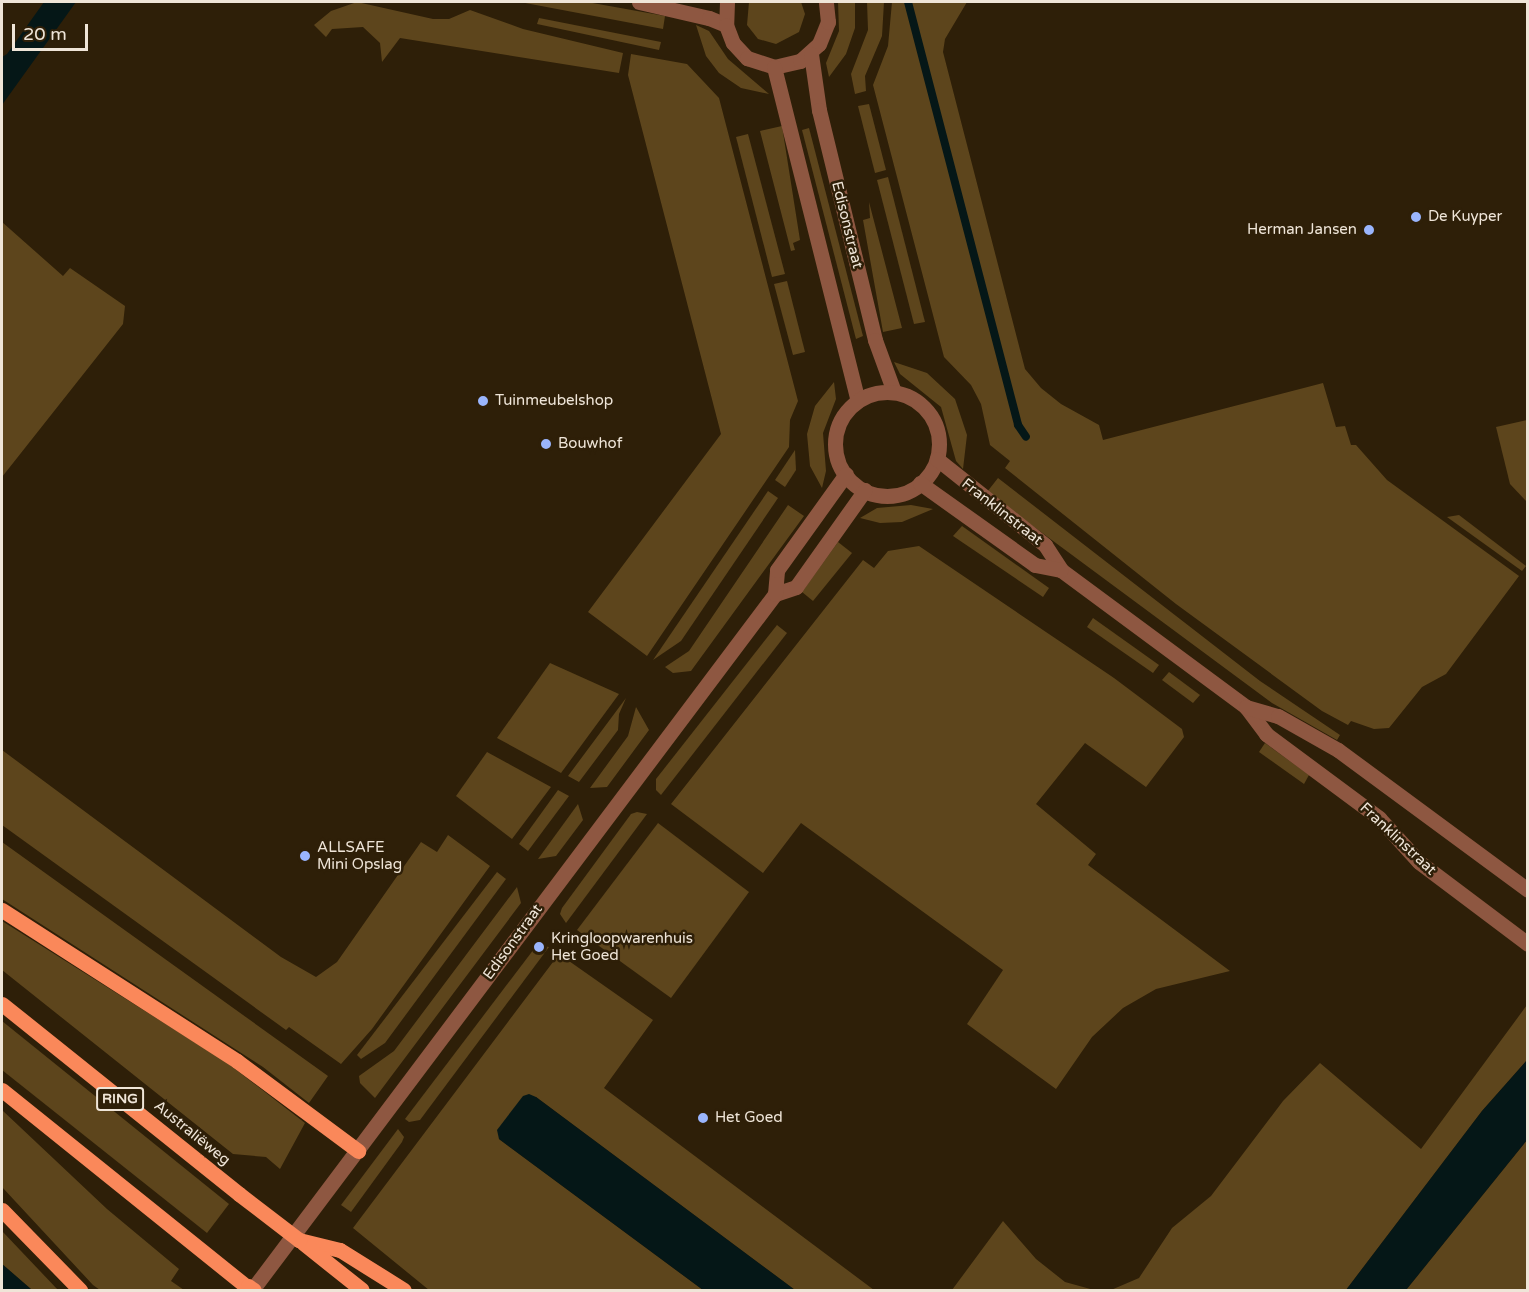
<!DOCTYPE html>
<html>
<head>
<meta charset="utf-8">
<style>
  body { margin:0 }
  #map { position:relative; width:1529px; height:1292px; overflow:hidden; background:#2e1f08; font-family:"Varela Round",sans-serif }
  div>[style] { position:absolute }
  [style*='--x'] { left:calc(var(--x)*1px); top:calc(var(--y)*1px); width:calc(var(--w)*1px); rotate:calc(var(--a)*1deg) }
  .green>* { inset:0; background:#5d451c }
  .water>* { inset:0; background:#051717 }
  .stream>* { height:8px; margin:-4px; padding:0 4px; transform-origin:4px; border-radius:4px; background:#051717 }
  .minor>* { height:15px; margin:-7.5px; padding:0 7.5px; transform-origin:7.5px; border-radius:7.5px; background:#8e5741 }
  .minor>.ring { margin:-7.5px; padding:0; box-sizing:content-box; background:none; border:15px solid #8e5741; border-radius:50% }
  .major>* { height:15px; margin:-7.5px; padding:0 7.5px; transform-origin:7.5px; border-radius:7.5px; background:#fa885a }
  .major-bridge>* { height:15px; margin:-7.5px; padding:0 7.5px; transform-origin:7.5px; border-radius:7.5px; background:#fa885a }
  .dots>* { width:16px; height:16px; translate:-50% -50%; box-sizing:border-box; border:3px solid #2e1f08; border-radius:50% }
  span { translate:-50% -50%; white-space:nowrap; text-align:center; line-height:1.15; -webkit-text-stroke:5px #2e1f08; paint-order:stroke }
  .shield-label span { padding:2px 4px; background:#2e1f08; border:2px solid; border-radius:4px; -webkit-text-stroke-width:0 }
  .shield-label { font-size:14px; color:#efe5d8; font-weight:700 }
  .poi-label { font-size:15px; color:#efe5d8 }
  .left { translate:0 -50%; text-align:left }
  .right { translate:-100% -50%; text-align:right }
  .street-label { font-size:15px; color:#efe5d8 }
  .frame { position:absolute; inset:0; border:3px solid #efe5d8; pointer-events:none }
  .scale { position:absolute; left:12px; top:24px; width:76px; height:27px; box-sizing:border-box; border:3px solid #efe5d8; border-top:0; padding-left:8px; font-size:18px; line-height:21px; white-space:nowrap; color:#efe5d8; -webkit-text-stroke:4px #2e1f08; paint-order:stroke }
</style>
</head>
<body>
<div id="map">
  <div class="green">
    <div style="clip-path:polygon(357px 2px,433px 19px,449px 19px,470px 10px,523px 29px,623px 53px,619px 73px,400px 38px,382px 62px,380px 43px,363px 27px,332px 29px,326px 37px,314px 25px,331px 11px)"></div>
    <div style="clip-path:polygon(520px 2px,587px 2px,665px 16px,663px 29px)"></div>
    <div style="clip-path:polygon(749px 2px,801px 2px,805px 14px,799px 32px,776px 44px,758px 39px,747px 25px)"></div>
    <div style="clip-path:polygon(838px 2px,855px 2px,855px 28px,846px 54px,829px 77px,826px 63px,839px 31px)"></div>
    <div style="clip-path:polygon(867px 2px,884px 2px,882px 36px,865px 76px,866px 91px,855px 94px,851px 74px,868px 30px)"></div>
    <div style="clip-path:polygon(892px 2px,967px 2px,945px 39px,943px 52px,1025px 369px,1041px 388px,1061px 404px,1099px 425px,1103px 440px,1323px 383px,1336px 427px,1345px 426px,1351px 445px,1356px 445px,1387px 480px,1519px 576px,1446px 674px,1422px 687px,1389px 728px,1374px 729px,1351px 721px,1348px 725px,1322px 711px,1176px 604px,1005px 468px,1010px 461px,990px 445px,981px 404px,971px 385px,944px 357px,873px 85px,888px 46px)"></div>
    <div style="clip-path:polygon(539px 18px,661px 42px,659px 50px,537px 24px)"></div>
    <div style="clip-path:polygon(696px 25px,709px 31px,728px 59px,769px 94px,741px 88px,719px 73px,706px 56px)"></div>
    <div style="clip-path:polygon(631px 54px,687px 64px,719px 98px,798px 401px,790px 420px,789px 447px,647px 656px,588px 612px,721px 434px,628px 75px)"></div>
    <div style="clip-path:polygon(869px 104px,886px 170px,875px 173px,858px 106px)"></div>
    <div style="clip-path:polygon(782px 126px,800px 240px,793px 243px,795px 250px,791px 251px,760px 131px)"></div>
    <div style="clip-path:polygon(809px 128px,863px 336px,856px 339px,802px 130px)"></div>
    <div style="clip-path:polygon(748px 134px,785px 274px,772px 277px,736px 137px)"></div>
    <div style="clip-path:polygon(888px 177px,925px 322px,914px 324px,877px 180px)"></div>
    <div style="clip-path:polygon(869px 202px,902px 328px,883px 332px,863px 220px,870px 218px)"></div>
    <div style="clip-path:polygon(2px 222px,63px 276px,70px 268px,125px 306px,123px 324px,2px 477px)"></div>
    <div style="clip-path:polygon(787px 281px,805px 352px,793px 355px,774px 284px)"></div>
    <div style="clip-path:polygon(894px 362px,927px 373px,955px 399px,967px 435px,963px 469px,956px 461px,941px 407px,900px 374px)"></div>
    <div style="clip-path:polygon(834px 382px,836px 399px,823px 433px,826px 471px,822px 488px,810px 466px,807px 434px,815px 406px)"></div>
    <div style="clip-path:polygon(1527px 420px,1528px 420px,1527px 502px,1510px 484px,1496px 427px)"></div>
    <div style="clip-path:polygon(795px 450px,796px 470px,785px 487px,775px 480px)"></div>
    <div style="clip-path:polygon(998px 478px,1260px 681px,1340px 735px,1337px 740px,1272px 703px,987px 492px)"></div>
    <div style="clip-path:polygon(768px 491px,778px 498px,681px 641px,653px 660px)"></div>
    <div style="clip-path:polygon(788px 505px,804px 516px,691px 671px,673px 673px,665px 667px,689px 651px)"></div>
    <div style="clip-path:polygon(911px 505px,933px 509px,902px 522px,880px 523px,860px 518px,877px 508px)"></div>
    <div style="clip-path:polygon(1459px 515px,1526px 566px,1522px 571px,1447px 517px)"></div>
    <div style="clip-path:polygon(962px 526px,1049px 588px,1043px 597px,953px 536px)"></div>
    <div style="clip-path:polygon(838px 542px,852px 553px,813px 601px,802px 592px)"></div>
    <div style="clip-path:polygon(919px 546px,1114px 678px,1182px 729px,1184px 737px,1146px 787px,1085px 743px,1036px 804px,1096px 854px,1088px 865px,1230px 971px,1156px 989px,1123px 1008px,1092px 1037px,1056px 1089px,967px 1024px,1003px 970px,801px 823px,763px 873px,671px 804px,863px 560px,874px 568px,888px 551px)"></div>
    <div style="clip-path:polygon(1093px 618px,1159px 665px,1153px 673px,1087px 627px)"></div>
    <div style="clip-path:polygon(777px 625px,787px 633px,661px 795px,656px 790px,656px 779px)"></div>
    <div style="clip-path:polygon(550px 663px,619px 694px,561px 773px,497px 738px)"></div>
    <div style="clip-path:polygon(1169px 672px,1200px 695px,1193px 703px,1162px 680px)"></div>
    <div style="clip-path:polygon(626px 698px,619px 714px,618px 730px,579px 782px,568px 776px)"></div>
    <div style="clip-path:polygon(636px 707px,649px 730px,607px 787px,590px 788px,628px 736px)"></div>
    <div style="clip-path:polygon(1265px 743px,1309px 775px,1304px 784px,1259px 752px)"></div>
    <div style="clip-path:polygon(2px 750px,281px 957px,316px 977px,337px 962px,421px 842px,437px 852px,448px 835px,490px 866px,372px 1029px,341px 1064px,289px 1027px,286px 1030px,2px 825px)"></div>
    <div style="clip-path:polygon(487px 752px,551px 787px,512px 839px,456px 796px)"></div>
    <div style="clip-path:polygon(558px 790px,569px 796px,528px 851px,519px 844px)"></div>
    <div style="clip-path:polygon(578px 804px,583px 820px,556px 856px,538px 859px)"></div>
    <div style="clip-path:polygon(637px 812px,647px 814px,566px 923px,560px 914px,562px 908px,631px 814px)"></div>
    <div style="clip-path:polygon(658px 823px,749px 892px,671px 998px,577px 930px)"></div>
    <div style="clip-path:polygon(2px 842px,328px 1076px,309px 1103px,263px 1067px,2px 899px)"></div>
    <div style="clip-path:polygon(497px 872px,506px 879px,385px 1043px,361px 1059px,357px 1055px)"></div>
    <div style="clip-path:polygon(517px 887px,521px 903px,375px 1098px,360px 1083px,359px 1076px,394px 1051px)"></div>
    <div style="clip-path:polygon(2px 921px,226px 1062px,305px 1123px,280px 1169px,266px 1157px,233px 1154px,2px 970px)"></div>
    <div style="clip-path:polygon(537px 945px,549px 947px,420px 1120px,409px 1122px,405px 1119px)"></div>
    <div style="clip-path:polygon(559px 954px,653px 1020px,604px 1088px,874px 1290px,795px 1290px,536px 1097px,499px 1139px,703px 1290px,429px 1290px,353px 1228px)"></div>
    <div style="clip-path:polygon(1527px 1005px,1527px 1060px,1482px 1111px,1346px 1290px,1111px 1290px,1139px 1278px,1172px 1228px,1211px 1196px,1283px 1101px,1320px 1063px,1421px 1149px)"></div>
    <div style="clip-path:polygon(2px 1021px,229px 1204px,207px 1233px,2px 1070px)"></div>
    <div style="clip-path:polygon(2px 1110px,107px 1209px,179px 1269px,171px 1281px,184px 1290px,100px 1290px,93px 1285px,2px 1187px)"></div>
    <div style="clip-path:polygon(398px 1129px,404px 1137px,402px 1142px,351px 1212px,341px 1205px)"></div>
    <div style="clip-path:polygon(1527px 1140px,1527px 1290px,1406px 1290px)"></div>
    <div style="clip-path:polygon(1003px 1221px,1036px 1259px,1065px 1282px,1094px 1290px,952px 1290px)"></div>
    <div style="clip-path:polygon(2px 1231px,58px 1290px,32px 1290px,2px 1264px)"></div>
  </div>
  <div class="water">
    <div style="clip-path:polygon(44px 2px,76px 2px,2px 105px,2px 57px,7px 54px)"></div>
    <div style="clip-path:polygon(1527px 1060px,1527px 1140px,1406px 1290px,1346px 1290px,1482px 1111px)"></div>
    <div style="clip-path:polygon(529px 1094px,536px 1097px,795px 1290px,703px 1290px,499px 1139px,497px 1130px,523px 1096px)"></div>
    <div style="clip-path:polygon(2px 1264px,32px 1290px,2px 1290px)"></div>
  </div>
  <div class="stream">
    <div style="--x:908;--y:2;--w:437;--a:75.4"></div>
    <div style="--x:1018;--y:425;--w:14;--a:56"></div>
  </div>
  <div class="minor">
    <div style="--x:639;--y:2;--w:72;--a:12.9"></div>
    <div style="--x:709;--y:18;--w:18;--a:22"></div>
    <div style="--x:727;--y:2;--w:23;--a:92"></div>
    <div style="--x:726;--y:25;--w:19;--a:69"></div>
    <div style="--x:733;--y:43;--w:21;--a:47"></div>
    <div style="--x:747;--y:58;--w:28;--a:18"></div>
    <div style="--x:774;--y:67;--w:27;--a:-13"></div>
    <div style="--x:800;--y:61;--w:25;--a:-42"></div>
    <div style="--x:819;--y:44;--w:24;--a:-68"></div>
    <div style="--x:828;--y:22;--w:20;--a:-96"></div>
    <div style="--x:811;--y:54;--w:57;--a:81.9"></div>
    <div style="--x:819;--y:110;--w:237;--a:76.3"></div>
    <div style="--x:875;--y:340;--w:55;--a:69.9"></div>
    <div style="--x:774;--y:67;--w:344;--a:75.9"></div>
    <div class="ring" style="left:835px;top:392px;width:89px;height:89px"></div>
    <div style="--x:937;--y:459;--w:138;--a:38.5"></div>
    <div style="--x:1045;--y:545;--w:30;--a:57"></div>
    <div style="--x:1061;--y:570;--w:230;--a:36.5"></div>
    <div style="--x:1246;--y:707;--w:34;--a:53"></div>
    <div style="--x:1266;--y:734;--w:141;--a:36.6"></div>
    <div style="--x:1379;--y:818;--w:59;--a:47.7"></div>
    <div style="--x:1419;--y:862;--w:136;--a:37"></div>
    <div style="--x:920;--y:483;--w:141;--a:35.5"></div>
    <div style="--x:1035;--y:565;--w:26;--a:11"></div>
    <div style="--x:775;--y:594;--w:22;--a:-18"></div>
    <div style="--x:796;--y:587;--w:119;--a:-54.6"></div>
    <div style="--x:1246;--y:707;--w:33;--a:16"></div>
    <div style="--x:1278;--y:716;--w:69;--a:29.5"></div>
    <div style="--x:1338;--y:750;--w:236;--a:36.4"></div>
    <div style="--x:252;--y:1290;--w:871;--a:-53.08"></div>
    <div style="--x:775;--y:594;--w:24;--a:-85"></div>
    <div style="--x:777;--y:570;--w:118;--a:-54.3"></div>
  </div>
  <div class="major">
    <div style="--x:2;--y:910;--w:279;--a:32.7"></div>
    <div style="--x:237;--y:1061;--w:151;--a:36.6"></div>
    <div style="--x:2;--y:1004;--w:304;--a:38.7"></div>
    <div style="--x:2;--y:1090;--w:319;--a:38.8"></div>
    <div style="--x:2;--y:1210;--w:112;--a:45.7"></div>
    <div style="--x:299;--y:1240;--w:42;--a:13.7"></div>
    <div style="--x:340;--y:1250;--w:75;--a:32"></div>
    <div style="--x:303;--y:1243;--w:75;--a:38.5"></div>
  </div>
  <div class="major-bridge">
    <div style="--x:239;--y:1194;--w:76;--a:37.5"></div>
    <div style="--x:248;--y:1286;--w:7;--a:34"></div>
  </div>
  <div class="dots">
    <div style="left:1416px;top:217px;background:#9ab5fd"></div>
    <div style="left:1369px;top:230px;background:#9ab5fd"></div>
    <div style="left:483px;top:401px;background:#9ab5fd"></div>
    <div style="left:546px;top:444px;background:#9ab5fd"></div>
    <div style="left:305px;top:856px;background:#9ab5fd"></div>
    <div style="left:539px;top:947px;background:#9ab5fd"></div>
    <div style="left:703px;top:1118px;background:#9ab5fd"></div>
  </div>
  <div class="shield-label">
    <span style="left:120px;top:1099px">RING</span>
  </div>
  <div class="poi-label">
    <span class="left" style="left:1428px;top:217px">De Kuyper</span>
    <span class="right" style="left:1357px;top:230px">Herman Jansen</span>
    <span class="left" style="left:495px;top:401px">Tuinmeubelshop</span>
    <span class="left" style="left:558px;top:444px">Bouwhof</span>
    <span class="left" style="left:317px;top:856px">ALLSAFE<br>Mini Opslag</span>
    <span class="left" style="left:551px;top:947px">Kringloopwarenhuis<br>Het Goed</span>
    <span class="left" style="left:715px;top:1118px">Het Goed</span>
  </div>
  <div class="street-label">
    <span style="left:847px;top:225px;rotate:76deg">Edisonstraat</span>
    <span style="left:1002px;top:512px;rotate:38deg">Franklinstraat</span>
    <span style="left:1398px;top:839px;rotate:43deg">Franklinstraat</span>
    <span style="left:513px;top:942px;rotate:-54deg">Edisonstraat</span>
    <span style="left:192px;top:1133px;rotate:39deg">Australiëweg</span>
  </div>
  <div class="frame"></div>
  <div class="scale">20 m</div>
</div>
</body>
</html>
